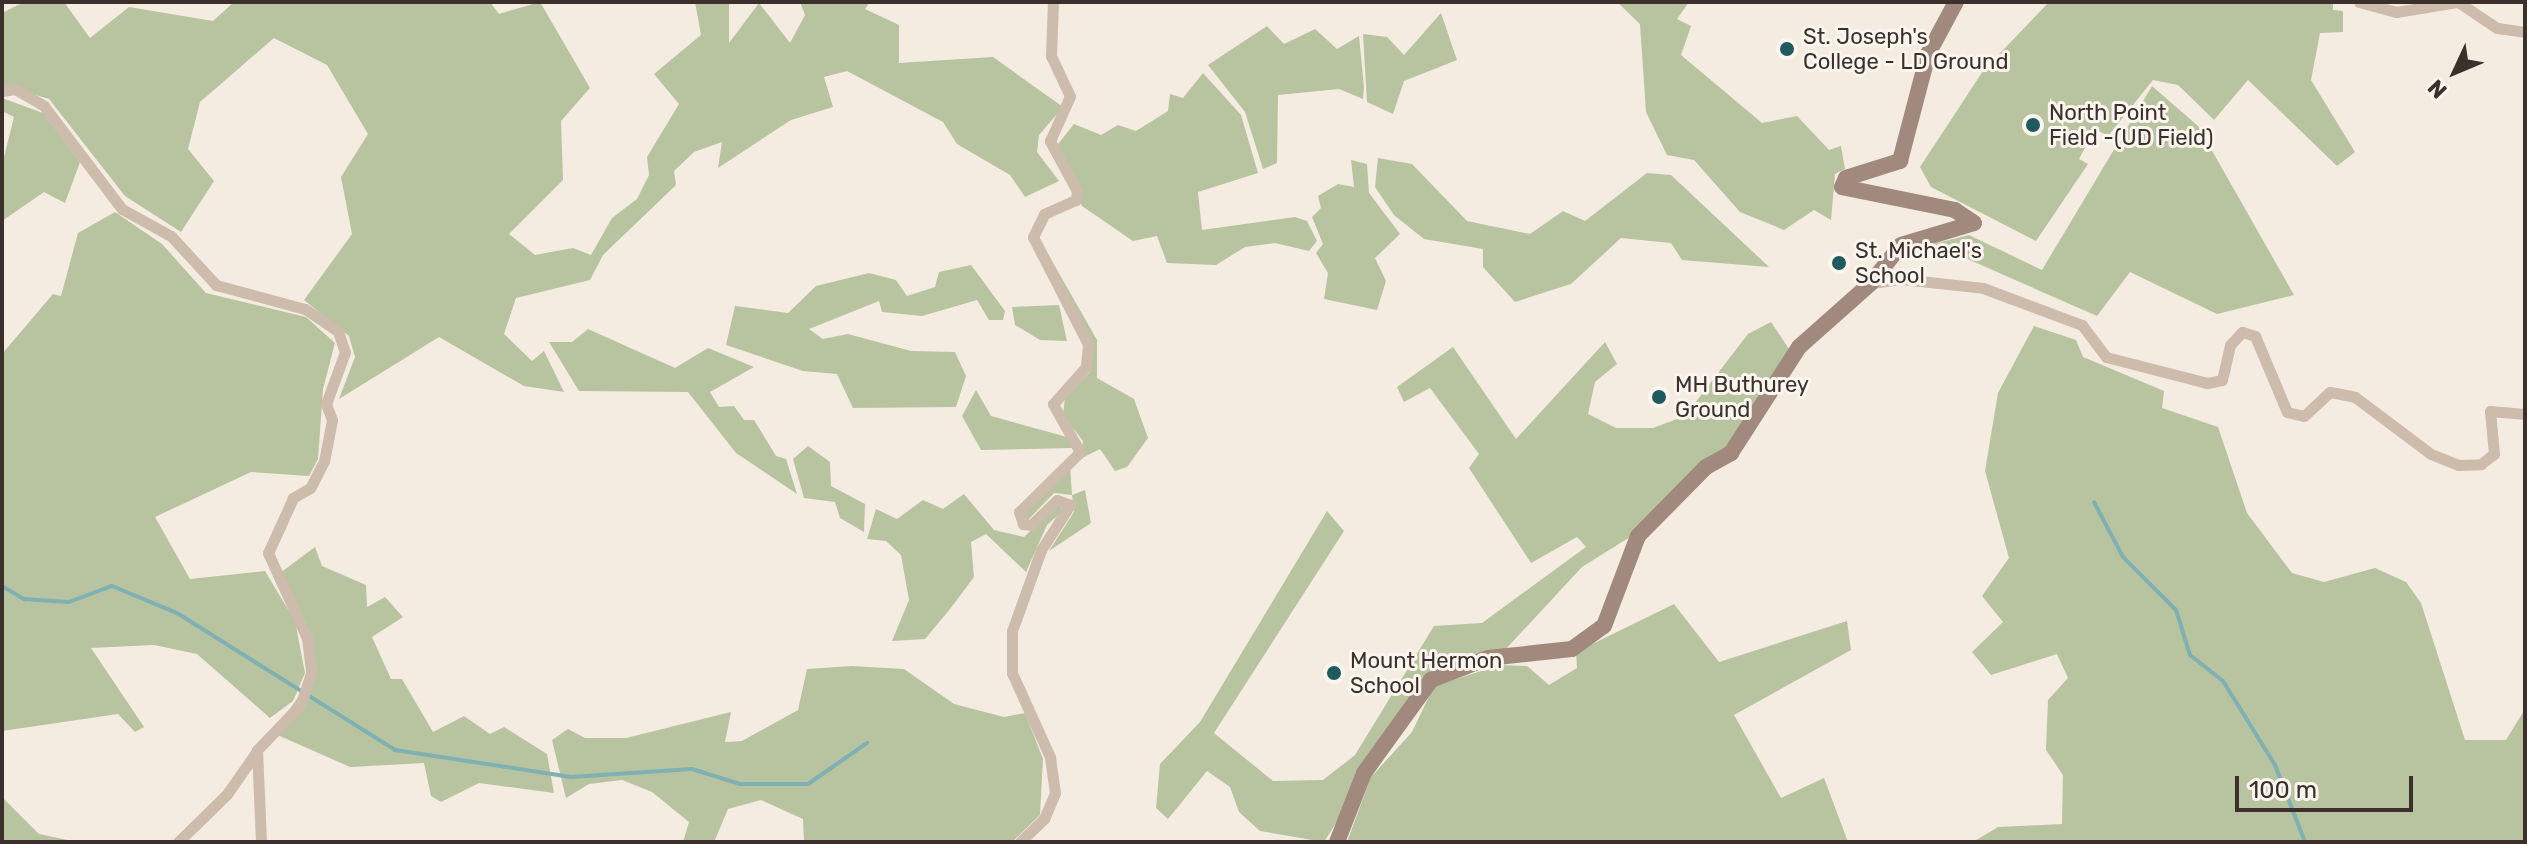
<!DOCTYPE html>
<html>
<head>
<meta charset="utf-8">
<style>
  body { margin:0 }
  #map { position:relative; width:2527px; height:844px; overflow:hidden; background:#f4ebe1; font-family:Rubik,sans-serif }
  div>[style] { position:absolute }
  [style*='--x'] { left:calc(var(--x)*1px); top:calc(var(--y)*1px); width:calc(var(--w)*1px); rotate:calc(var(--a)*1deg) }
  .green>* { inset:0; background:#b8c4a0 }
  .stream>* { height:4px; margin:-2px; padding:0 2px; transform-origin:2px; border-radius:2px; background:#7fb0b2 }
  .street>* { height:11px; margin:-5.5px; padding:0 5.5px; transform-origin:5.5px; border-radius:5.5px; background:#cdbbac }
  .secondary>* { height:16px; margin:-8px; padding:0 8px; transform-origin:8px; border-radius:8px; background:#a18a7d }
  .dots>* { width:22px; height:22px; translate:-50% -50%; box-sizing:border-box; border:4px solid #fbf5ee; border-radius:50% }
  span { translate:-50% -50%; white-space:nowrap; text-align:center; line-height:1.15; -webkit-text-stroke:6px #fbf5ee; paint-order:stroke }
  .poi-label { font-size:22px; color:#3b302b }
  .left { translate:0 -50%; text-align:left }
  .frame { position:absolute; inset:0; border:4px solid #3b302b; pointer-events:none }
  .north { position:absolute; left:2415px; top:32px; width:80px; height:80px; -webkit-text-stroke:6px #fbf5ee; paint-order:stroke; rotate:226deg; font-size:22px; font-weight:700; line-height:32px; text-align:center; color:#3b302b }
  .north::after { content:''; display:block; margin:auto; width:28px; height:36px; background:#3b302b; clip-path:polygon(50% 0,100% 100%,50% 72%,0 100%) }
  .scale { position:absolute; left:2235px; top:776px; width:178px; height:36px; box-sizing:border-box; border:4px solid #3b302b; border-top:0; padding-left:10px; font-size:24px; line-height:28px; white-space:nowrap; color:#3b302b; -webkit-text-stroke:6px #fbf5ee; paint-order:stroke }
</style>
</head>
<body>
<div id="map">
  <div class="green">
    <div style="clip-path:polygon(24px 2px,64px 2px,90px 38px,129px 7px,213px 21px,234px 2px,490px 2px,499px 14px,540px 2px,590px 88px,561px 121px,563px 180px,509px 234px,535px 255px,573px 248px,591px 255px,612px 218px,637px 199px,649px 175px,647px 157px,679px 104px,654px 74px,701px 35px,695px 2px,729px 2px,729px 43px,759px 3px,790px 43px,805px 15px,800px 2px,870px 2px,865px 9px,899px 25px,899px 63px,993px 57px,1063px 107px,1039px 135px,1037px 152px,1059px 181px,1025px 197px,1010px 175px,957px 144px,943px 122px,847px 71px,824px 77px,833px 107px,791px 120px,718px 168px,722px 142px,694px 152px,674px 171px,676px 185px,603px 255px,590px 280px,516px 298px,504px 334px,532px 361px,544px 351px,564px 392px,524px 386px,439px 337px,339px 399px,355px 357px,349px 336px,304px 300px,352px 234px,341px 177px,368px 134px,327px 65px,274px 38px,200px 102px,188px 149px,214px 181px,181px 232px,125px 196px,49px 99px,2px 85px,2px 13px)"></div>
    <div style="clip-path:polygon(1617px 2px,1689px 2px,1677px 19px,1691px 26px,1681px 55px,1762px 123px,1797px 116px,1829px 150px,1841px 146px,1845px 169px,1835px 174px,1831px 220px,1814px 210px,1784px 230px,1740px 212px,1694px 160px,1667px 155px,1646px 112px,1640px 24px)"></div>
    <div style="clip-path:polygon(2049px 2px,2333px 2px,2333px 10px,2343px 11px,2343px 32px,2320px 33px,2311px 80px,2355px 152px,2337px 166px,2248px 80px,2214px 120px,2178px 85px,2153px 80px,2108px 136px,2095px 129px,2079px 159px,2088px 164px,2036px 241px,1931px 187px,1920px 167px,1983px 71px)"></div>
    <div style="clip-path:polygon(1441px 13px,1457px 60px,1404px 81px,1393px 114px,1367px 102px,1363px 34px,1387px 37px,1404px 55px)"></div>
    <div style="clip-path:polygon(1267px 26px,1284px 44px,1315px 29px,1337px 49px,1359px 36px,1364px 87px,1363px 99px,1339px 89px,1278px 95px,1277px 163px,1263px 169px,1245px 112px,1208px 65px)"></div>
    <div style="clip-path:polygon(1203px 73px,1241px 115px,1258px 173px,1198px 192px,1202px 230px,1295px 217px,1307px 221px,1317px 241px,1309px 251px,1275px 243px,1245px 247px,1216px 265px,1167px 263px,1157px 236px,1133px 241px,1082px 206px,1058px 144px,1074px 124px,1101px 135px,1118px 125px,1136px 131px,1168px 111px,1170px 94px,1183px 98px)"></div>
    <div style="clip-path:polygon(2152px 86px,2198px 126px,2294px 295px,2217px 314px,2130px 272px,2097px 316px,1963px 257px,1905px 251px,1969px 235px,2042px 270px)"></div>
    <div style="clip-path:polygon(2px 98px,43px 113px,80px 162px,65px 203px,44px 192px,2px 221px,2px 165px,14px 117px,2px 111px)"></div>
    <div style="clip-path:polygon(1378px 158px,1412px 164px,1467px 221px,1530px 234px,1563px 211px,1585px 221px,1647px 173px,1671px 175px,1769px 267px,1682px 260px,1671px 243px,1621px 238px,1571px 284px,1515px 302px,1483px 267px,1483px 249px,1424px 239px,1394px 215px,1375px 187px)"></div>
    <div style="clip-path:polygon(1351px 160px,1367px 164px,1369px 193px,1400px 234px,1375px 258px,1386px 281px,1377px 310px,1324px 299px,1328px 273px,1316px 253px,1323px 244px,1312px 217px,1321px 208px,1318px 196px,1338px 184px,1354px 187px)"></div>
    <div style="clip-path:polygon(115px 212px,162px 244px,206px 293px,306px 317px,335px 343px,323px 389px,318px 459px,309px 476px,251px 472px,155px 517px,190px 579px,265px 571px,295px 621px,305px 673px,293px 701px,270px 718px,197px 654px,154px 645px,91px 648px,144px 727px,135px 732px,118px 714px,2px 731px,2px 354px,53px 294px,61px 296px,78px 233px)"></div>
    <div style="clip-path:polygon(1040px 240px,1097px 340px,1097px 378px,1134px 399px,1148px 438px,1127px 467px,1115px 471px,1100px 449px,1080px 459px,1083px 441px,1063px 415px,1065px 398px,1091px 371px,1093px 342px)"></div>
    <div style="clip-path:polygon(971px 265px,1005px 311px,1003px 320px,989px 320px,977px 300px,922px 316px,882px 312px,879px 301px,809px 329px,823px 339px,848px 334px,911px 351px,955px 352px,966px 376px,956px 407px,853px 408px,837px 374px,803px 371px,726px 345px,735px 306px,788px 313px,816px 286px,869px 273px,896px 280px,907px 296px,935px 287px,939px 272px)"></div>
    <div style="clip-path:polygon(1059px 305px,1067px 341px,1040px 340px,1015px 325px,1012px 307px)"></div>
    <div style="clip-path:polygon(1771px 322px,1789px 349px,1725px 449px,1630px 537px,1582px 567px,1504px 651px,1429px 676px,1324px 842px,1260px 831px,1239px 812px,1230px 787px,1207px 771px,1168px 819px,1156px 808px,1160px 764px,1200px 722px,1327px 511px,1344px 531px,1214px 733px,1273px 781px,1323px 780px,1355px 755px,1434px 626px,1482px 623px,1586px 547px,1577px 537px,1531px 563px,1469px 468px,1479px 454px,1430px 388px,1404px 402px,1397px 387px,1453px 347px,1516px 439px,1605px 342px,1617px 364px,1595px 382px,1588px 414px,1616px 428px,1653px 428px,1685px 416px,1748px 334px)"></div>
    <div style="clip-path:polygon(2034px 326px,2076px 340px,2083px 357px,2164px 391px,2162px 408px,2218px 427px,2247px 513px,2292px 573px,2324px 582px,2375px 568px,2406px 582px,2421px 603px,2465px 740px,2506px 740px,2525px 709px,2525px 842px,1973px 842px,1998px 827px,2062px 824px,2063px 775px,2046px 750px,2048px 700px,2068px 678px,2057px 654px,1991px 675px,1972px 652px,2003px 622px,1982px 596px,2009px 558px,1985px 471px,1998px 393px)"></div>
    <div style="clip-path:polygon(588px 329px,675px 368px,708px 348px,754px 367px,710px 392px,719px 407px,734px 406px,744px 420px,754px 420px,776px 456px,786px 459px,797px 494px,736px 453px,688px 392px,579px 391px,549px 342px,572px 342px)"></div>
    <div style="clip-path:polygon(976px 390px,991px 416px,1067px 437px,1072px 448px,981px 450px,962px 416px)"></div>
    <div style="clip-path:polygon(808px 446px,830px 462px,831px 486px,865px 504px,864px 532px,840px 518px,835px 502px,804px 498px,793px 459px)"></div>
    <div style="clip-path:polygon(1070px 465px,1072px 495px,1085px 490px,1091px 523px,1049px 551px,1074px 512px,1072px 495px,1054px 493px,1028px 520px,1023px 513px)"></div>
    <div style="clip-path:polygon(964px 494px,994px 530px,1024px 537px,1059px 504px,1063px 511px,1047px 525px,1026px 572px,986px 534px,971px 542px,974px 577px,950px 609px,925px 639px,892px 641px,909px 600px,901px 555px,886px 541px,867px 539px,876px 509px,897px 519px,923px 500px,943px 509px)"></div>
    <div style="clip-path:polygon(315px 547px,322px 566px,366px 585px,367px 607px,385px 597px,403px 617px,372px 637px,391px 679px,402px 679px,433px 732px,464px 716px,490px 734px,504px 727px,547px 754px,554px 793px,479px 783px,441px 802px,431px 796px,424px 763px,350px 767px,273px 733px,315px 673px,280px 573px)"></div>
    <div style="clip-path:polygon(1674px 604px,1719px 662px,1847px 621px,1851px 650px,1734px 715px,1781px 798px,1824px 778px,1848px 842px,1347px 842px,1371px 777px,1412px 732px,1434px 686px,1500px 665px,1527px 666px,1549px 685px,1577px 668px,1576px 652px)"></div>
    <div style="clip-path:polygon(851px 666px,904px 669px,954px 704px,1004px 717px,1025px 713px,1043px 759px,1040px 815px,1012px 842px,804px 842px,803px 819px,761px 800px,728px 809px,714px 842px,683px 842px,689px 822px,652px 792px,622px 780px,589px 784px,566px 798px,552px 740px,568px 729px,585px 738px,626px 738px,731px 712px,725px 742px,742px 741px,798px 710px,807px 669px)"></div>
    <div style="clip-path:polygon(2px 797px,39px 834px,77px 842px,2px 842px)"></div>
  </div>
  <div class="stream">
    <div style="--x:2094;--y:502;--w:62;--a:62.2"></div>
    <div style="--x:2123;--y:557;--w:75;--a:45"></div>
    <div style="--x:2176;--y:610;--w:47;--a:72.7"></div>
    <div style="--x:2190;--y:655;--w:42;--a:38.2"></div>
    <div style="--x:2223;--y:681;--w:99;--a:58.2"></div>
    <div style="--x:2275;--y:765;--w:83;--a:68.7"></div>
    <div style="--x:2;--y:586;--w:26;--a:31"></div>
    <div style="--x:24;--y:599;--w:45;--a:3.8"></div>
    <div style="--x:69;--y:602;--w:46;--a:-20.4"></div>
    <div style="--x:112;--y:586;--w:70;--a:22.6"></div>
    <div style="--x:177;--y:613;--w:257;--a:32.1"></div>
    <div style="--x:395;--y:750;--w:178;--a:8.7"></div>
    <div style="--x:571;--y:777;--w:121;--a:-3.8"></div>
    <div style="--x:692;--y:769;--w:50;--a:17.4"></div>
    <div style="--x:740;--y:784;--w:68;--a:0"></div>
    <div style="--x:808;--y:784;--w:72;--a:-34.8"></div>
  </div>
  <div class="street">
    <div style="--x:2359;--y:2;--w:38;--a:15"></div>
    <div style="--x:2396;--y:12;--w:63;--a:-9.2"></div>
    <div style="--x:2458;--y:2;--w:47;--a:33.7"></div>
    <div style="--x:2497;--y:28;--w:28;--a:8"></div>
    <div style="--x:2;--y:91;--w:13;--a:-9"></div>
    <div style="--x:15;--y:89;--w:34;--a:30"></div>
    <div style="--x:44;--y:106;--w:129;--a:52.9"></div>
    <div style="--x:122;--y:209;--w:56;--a:28.9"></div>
    <div style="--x:171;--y:236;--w:67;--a:47.4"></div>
    <div style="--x:216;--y:285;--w:92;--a:15.1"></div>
    <div style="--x:305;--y:309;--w:40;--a:34"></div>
    <div style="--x:338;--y:331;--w:22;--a:72"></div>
    <div style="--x:345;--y:352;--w:55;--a:110.1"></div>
    <div style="--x:326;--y:404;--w:17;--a:69"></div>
    <div style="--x:332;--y:420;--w:42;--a:101"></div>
    <div style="--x:324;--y:461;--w:30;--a:117"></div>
    <div style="--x:310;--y:488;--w:20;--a:150"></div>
    <div style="--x:293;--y:498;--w:60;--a:114.4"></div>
    <div style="--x:268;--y:553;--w:94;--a:65.4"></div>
    <div style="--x:307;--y:638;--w:35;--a:83"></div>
    <div style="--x:311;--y:673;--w:33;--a:108"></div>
    <div style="--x:301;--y:704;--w:64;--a:133.7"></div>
    <div style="--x:257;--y:750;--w:92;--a:87.5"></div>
    <div style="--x:1872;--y:283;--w:30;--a:-8"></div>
    <div style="--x:1902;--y:279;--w:81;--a:6.3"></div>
    <div style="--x:1983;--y:288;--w:106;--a:20.5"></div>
    <div style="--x:2082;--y:325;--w:40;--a:53"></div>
    <div style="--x:2106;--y:357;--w:104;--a:14.4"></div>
    <div style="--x:2207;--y:383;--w:15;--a:-11"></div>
    <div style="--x:2222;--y:380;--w:36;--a:-77"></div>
    <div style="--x:2230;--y:345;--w:18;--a:-47"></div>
    <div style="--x:2242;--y:332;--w:14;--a:17"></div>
    <div style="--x:2255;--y:336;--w:82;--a:67.2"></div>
    <div style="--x:2287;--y:412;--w:17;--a:13"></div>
    <div style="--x:2304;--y:416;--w:35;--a:-43"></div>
    <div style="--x:2330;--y:392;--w:25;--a:11"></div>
    <div style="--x:2355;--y:397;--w:95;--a:36.9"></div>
    <div style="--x:2431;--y:454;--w:29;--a:22"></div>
    <div style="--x:2458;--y:465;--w:23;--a:-2"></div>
    <div style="--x:2481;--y:464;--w:16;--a:-38"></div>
    <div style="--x:2494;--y:454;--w:43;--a:-95.3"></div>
    <div style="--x:2490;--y:411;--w:35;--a:5"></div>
    <div style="--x:178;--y:842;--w:69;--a:-44.4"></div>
    <div style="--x:227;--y:794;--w:52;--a:-55.1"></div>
    <div style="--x:1020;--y:842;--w:33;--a:-44"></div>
    <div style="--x:1044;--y:819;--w:28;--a:-67"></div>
    <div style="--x:1055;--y:793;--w:36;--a:-98"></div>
    <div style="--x:1050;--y:757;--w:92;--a:-114.3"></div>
    <div style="--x:1012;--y:673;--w:42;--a:-90"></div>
    <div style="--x:1012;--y:631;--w:86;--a:-70.3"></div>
    <div style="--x:1041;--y:550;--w:54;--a:-57.2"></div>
    <div style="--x:1070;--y:505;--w:14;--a:-159"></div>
    <div style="--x:1057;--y:500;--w:36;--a:136"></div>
    <div style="--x:1031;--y:525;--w:8;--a:-173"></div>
    <div style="--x:1023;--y:524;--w:13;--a:-108"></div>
    <div style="--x:1019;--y:512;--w:86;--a:-44.5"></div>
    <div style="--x:1080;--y:452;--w:55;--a:-119.4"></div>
    <div style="--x:1053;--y:404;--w:50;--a:-48.3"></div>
    <div style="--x:1086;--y:367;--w:23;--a:-85"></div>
    <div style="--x:1088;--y:344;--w:120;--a:-117.2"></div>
    <div style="--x:1033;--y:237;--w:25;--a:-64"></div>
    <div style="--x:1044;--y:214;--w:35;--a:-24"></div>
    <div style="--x:1076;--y:200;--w:9;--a:-84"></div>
    <div style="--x:1077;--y:191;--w:57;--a:-118.4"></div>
    <div style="--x:1050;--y:141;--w:49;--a:-66"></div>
    <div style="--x:1070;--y:96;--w:44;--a:-115.4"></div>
    <div style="--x:1051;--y:56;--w:54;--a:-87.9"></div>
  </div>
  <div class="secondary">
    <div style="--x:1337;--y:842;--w:74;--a:-68.6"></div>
    <div style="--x:1364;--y:773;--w:115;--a:-54.2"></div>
    <div style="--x:1431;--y:680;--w:61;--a:-21.1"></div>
    <div style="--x:1488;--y:658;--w:84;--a:-6.1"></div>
    <div style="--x:1572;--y:649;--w:39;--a:-36"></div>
    <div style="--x:1604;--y:626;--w:96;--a:-69.3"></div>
    <div style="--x:1638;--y:536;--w:97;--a:-45.4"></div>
    <div style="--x:1706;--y:467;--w:29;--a:-29"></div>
    <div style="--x:1731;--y:453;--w:126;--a:-57.3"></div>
    <div style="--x:1799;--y:347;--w:96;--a:-41.6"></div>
    <div style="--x:1871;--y:283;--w:48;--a:-51.7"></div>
    <div style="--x:1901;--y:245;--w:76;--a:-16.8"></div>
    <div style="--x:1974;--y:223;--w:23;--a:-146"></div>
    <div style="--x:1955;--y:210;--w:115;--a:-168.5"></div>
    <div style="--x:1842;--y:187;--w:10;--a:-66"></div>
    <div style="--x:1846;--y:178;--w:57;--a:-17.5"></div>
    <div style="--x:1900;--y:161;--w:111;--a:-75.3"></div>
    <div style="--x:1928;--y:54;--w:59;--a:-61.7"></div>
  </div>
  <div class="dots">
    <div style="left:1787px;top:49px;background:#1f5a5e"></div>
    <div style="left:2033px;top:125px;background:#1f5a5e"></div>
    <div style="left:1839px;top:263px;background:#1f5a5e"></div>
    <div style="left:1659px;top:397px;background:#1f5a5e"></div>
    <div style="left:1334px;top:673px;background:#1f5a5e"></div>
  </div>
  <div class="poi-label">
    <span class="left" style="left:1803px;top:49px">St. Joseph's<br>College - LD Ground</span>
    <span class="left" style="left:2049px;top:125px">North Point<br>Field -(UD Field)</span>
    <span class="left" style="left:1855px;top:263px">St. Michael's<br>School</span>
    <span class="left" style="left:1675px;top:397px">MH Buthurey<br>Ground</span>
    <span class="left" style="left:1350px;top:673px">Mount Hermon<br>School</span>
  </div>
  <div class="frame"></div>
  <div class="north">N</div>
  <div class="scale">100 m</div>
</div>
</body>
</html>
